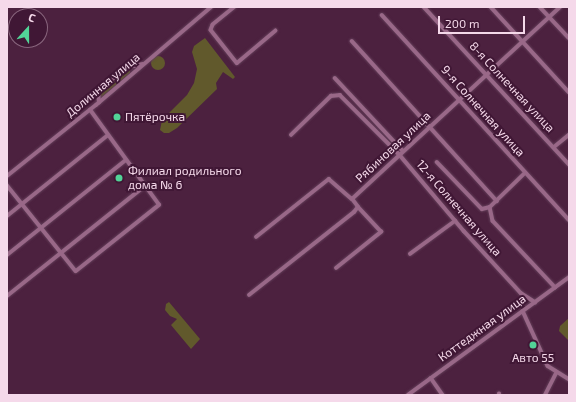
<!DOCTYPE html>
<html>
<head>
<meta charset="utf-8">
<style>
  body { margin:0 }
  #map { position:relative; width:576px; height:402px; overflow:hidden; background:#4c213f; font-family:"Exo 2",sans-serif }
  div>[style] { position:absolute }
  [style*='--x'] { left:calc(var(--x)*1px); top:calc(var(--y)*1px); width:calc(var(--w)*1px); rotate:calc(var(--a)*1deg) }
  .green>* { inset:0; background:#61592c }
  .round { border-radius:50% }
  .roads { filter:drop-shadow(0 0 1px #633e59) drop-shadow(0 0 1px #633e59) }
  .minor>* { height:3.5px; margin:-1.75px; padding:0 1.75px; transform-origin:1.75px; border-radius:1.75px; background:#996888 }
  .dots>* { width:11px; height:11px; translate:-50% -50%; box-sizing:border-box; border:2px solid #401735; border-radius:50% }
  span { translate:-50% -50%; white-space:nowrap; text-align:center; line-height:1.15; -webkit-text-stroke:4px #401735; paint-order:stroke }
  .street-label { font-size:12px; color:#f5d9ea }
  .poi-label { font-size:12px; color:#f5d9ea }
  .left { translate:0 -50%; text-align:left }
  .frame { position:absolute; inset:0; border:8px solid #f5d9ea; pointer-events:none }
  .north { position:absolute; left:8px; top:8px; width:40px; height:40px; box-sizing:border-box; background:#401735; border:1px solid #88657d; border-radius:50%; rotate:21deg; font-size:11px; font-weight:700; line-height:16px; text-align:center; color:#f5d9ea }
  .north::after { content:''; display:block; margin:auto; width:14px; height:18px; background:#52d397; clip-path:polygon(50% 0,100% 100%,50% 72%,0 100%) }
  .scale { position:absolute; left:438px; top:16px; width:87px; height:18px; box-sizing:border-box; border:2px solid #f5d9ea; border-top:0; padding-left:5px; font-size:12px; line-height:14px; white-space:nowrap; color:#f5d9ea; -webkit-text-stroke:3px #401735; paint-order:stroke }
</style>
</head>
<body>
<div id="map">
  <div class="green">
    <div style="clip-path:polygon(205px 38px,235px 77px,233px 79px,223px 72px,216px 83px,217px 89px,177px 128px,169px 133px,164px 133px,160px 130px,162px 120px,187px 95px,194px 83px,197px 69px,192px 52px,194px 46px)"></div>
    <div class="round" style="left:151px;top:56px;width:14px;height:14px"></div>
    <div style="clip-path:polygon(130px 68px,130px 73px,101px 98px,99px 97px,99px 93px)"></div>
    <div style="clip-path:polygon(169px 302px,200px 339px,191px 349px,171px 325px,177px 319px,170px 316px,165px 310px,166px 304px)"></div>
    <div style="clip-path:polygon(569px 318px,569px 341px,559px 331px,560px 326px)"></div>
  </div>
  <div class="roads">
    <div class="minor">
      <div style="--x:235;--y:7;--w:28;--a:141"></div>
      <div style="--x:213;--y:25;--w:5;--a:112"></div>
      <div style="--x:211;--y:30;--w:42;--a:51.8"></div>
      <div style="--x:237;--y:63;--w:50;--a:-40.1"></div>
      <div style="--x:424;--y:7;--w:214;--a:47.3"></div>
      <div style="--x:491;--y:7;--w:115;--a:47.5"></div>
      <div style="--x:540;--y:7;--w:42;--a:46.9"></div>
      <div style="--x:382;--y:15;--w:277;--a:47.6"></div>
      <div style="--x:352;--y:41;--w:216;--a:47.8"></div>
      <div style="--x:335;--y:78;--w:100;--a:47"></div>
      <div style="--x:99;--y:103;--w:11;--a:-95"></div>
      <div style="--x:98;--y:92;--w:29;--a:-41"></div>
      <div style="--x:120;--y:73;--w:10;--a:-37"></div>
      <div style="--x:128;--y:67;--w:15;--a:-11"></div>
      <div style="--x:291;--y:135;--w:56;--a:-44.3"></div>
      <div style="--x:331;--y:96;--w:9;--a:-6"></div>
      <div style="--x:340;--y:95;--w:83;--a:45"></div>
      <div style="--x:399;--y:154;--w:101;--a:49.8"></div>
      <div style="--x:464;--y:231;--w:84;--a:47.4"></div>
      <div style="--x:521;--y:293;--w:17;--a:33"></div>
      <div style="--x:554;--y:147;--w:19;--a:-39"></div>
      <div style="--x:437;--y:162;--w:65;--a:46.2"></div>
      <div style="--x:482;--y:209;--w:8;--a:-14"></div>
      <div style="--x:490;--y:207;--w:14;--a:78"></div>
      <div style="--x:493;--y:221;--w:91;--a:46.8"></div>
      <div style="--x:7;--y:176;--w:114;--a:-38.6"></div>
      <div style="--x:96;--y:105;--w:151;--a:-40.4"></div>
      <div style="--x:7;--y:185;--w:110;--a:51.3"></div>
      <div style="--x:76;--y:271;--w:106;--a:-38.5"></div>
      <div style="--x:159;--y:205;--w:117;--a:-126"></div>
      <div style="--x:490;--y:207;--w:49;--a:-44.2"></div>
      <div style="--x:7;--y:216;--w:129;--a:-38.7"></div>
      <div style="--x:256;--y:237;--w:93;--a:-38.5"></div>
      <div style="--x:329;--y:179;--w:30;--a:41"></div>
      <div style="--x:410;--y:254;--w:56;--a:-36.3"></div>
      <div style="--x:7;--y:255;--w:152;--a:-38.6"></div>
      <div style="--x:336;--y:268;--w:58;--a:-38.7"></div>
      <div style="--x:381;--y:232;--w:34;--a:-133"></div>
      <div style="--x:249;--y:295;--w:134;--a:-38.3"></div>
      <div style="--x:354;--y:212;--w:6;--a:-51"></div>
      <div style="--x:358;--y:207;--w:10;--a:-127"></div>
      <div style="--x:352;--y:199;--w:283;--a:-42.7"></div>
      <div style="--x:7;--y:296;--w:176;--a:-38.6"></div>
      <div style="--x:523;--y:311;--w:60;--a:65.6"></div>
      <div style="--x:548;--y:366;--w:25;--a:32"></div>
      <div style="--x:431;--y:378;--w:21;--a:55"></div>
      <div style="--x:408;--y:395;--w:200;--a:-36.2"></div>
      <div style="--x:499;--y:395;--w:1;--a:-90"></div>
      <div style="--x:545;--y:395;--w:25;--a:-63"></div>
    </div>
  </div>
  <div class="dots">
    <div style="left:117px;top:117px;background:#52d397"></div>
    <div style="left:119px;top:178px;background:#52d397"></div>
    <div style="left:533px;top:345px;background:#52d397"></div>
  </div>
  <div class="street-label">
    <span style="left:103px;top:85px;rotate:-40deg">Долинная улица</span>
    <span style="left:512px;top:87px;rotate:47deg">8-я Солнечная улица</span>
    <span style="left:483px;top:111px;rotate:48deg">9-я Солнечная улица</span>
    <span style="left:393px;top:147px;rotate:-43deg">Рябиновая улица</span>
    <span style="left:459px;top:208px;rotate:49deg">12-я Солнечная улица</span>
    <span style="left:482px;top:328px;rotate:-36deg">Коттеджная улица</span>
  </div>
  <div class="poi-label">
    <span class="left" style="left:125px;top:117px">Пятёрочка</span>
    <span class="left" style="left:128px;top:178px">Филиал родильного<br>дома № 6</span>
    <span style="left:533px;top:358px">Авто 55</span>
  </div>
  <div class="frame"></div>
  <div class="north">С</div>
  <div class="scale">200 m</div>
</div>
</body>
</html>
